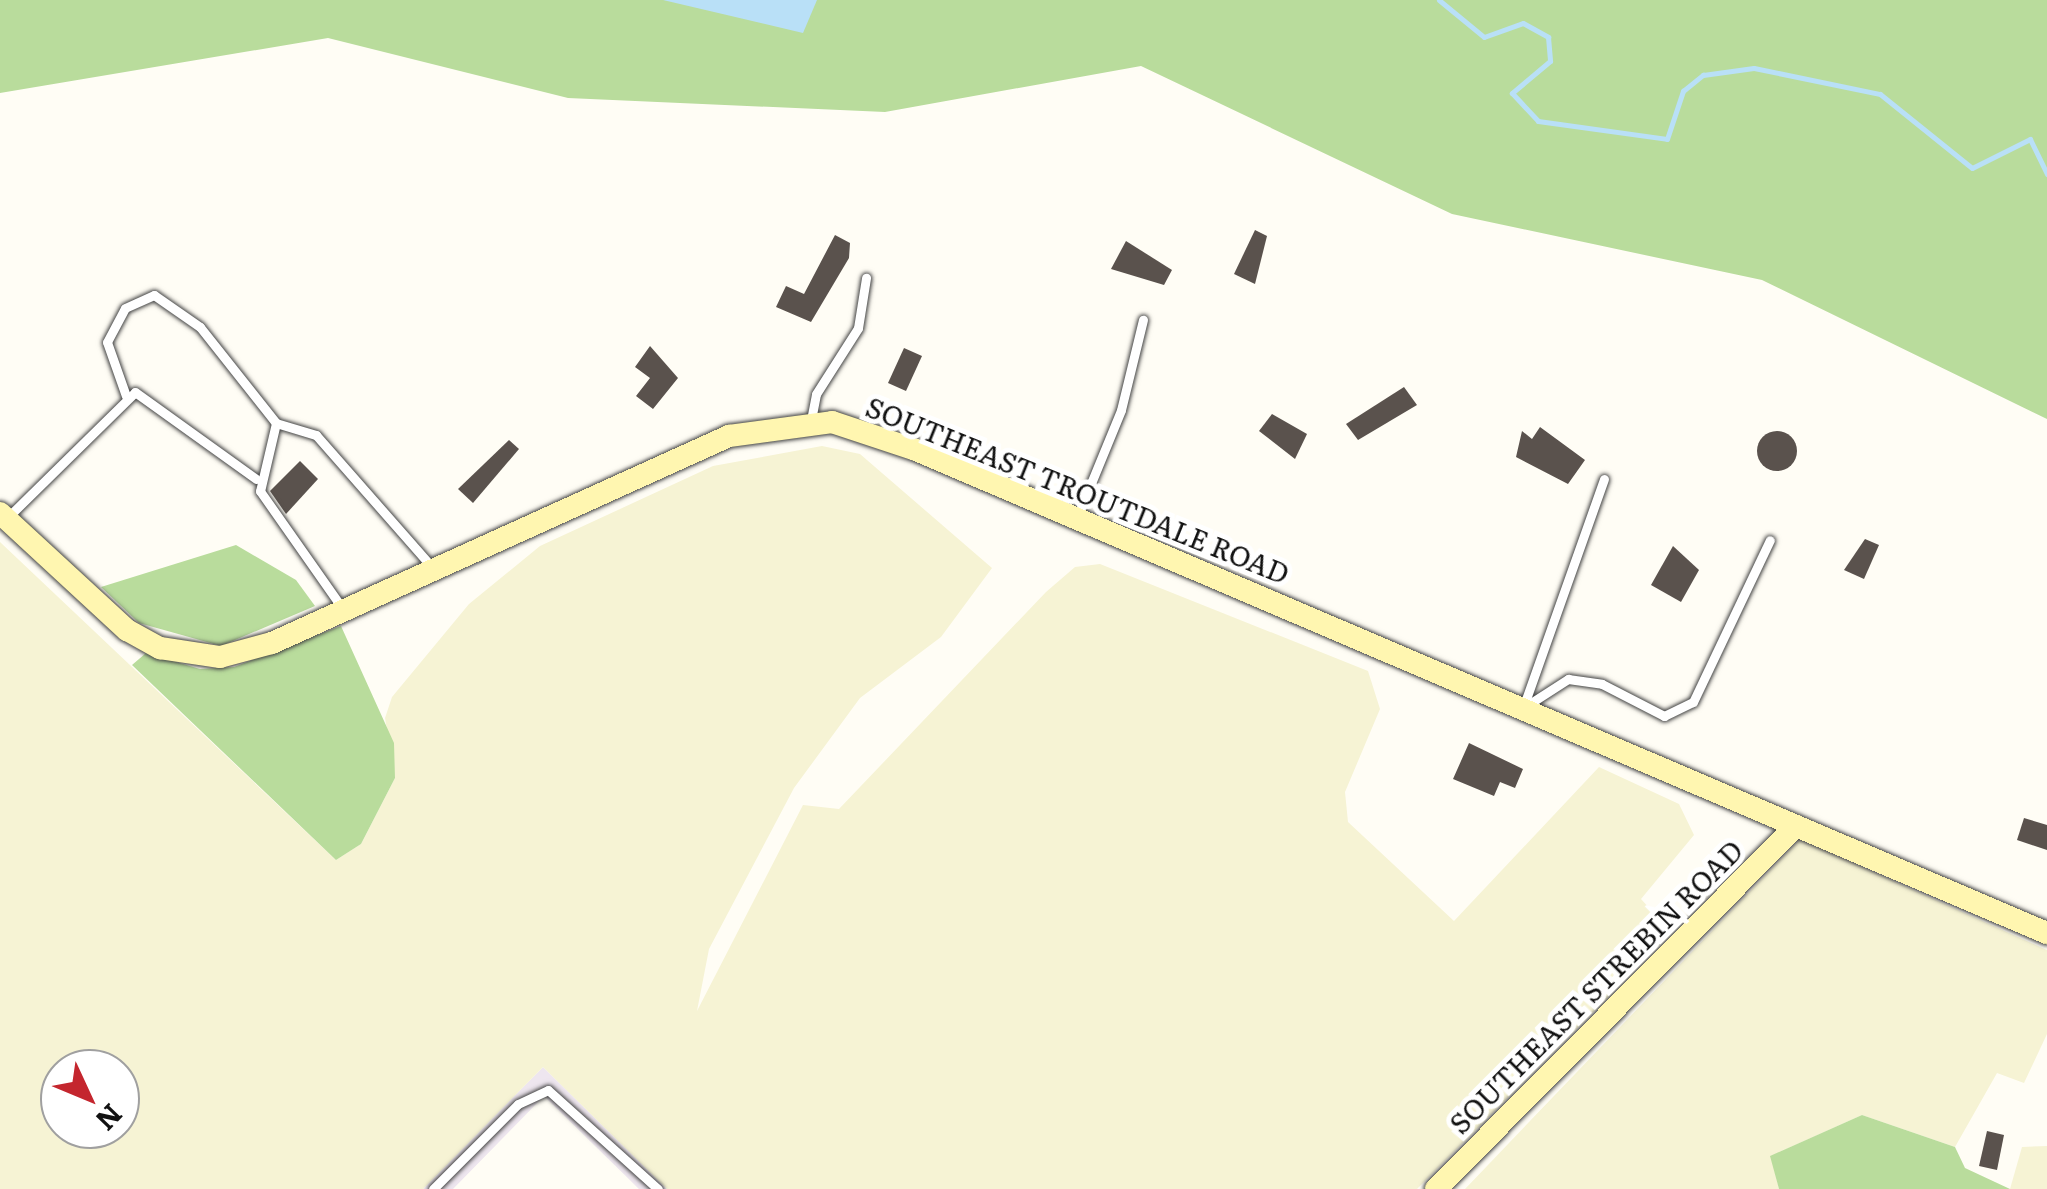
<!DOCTYPE html>
<html>
<head>
<meta charset="utf-8">
<style>
  body { margin:0 }
  #map { position:relative; width:2047px; height:1189px; overflow:hidden; background:#fffdf5; font-family:Literata,serif }
  div>[style] { position:absolute }
  [style*='--x'] { left:calc(var(--x)*1px); top:calc(var(--y)*1px); width:calc(var(--w)*1px); rotate:calc(var(--a)*1deg) }
  .industrial>* { inset:0; background:#eee6ef }
  .farmland>* { inset:0; background:#f6f3d4 }
  .forest>* { inset:0; background:#b9dc9c }
  .water>* { inset:0; background:#b9e0f7 }
  .stream>* { height:5px; margin:-2.5px; padding:0 2.5px; transform-origin:2.5px; border-radius:2.5px; background:#b9e0f7 }
  .building>* { inset:0; background:#5a524d }
  .round { border-radius:50% }
  .roads { filter:drop-shadow(0 0 2px #444) drop-shadow(0 0 2px #444) }
  .lane>* { height:9px; margin:-4.5px; padding:0 4.5px; transform-origin:4.5px; border-radius:4.5px; background:#fff }
  .secondary>* { height:22px; margin:-11px; padding:0 11px; transform-origin:11px; border-radius:11px; background:#fff6b0 }
  span { translate:-50% -50%; white-space:nowrap; text-align:center; line-height:1.15; -webkit-text-stroke:10px #fff; paint-order:stroke }
  .street-label { font-size:28px; color:#111 }
  .north { position:absolute; left:40px; top:1049px; width:100px; height:100px; box-sizing:border-box; background:#fff; border:2px solid #a0a0a0; border-radius:50%; rotate:134deg; font-size:28px; font-weight:700; line-height:40px; text-align:center; color:#111 }
  .north::after { content:''; display:block; margin:auto; width:35px; height:45px; background:#c4262e; clip-path:polygon(50% 0,100% 100%,50% 72%,0 100%) }
</style>
</head>
<body>
<div id="map">
  <div class="industrial">
    <div style="clip-path:polygon(543px 1067px,667px 1189px,639px 1189px,544px 1096px,453px 1189px,423px 1189px)"></div>
  </div>
  <div class="farmland">
    <div style="clip-path:polygon(evenodd,822px 446px,860px 454px,992px 568px,941px 637px,860px 698px,794px 788px,709px 949px,697px 1011px,803px 805px,839px 809px,1046px 592px,1075px 567px,1100px 564px,1368px 671px,1380px 709px,1345px 792px,1348px 822px,1454px 921px,1599px 767px,1679px 804px,1694px 835px,1641px 899px,1672px 933px,1417px 1189px,667px 1189px,543px 1067px,423px 1189px,0 1189px,0 542px,336px 860px,361px 844px,395px 778px,385px 718px,392px 697px,469px 604px,540px 546px,713px 466px,822px 446px,60px 1069px,120px 1069px,120px 1129px,60px 1129px,60px 1069px)"></div>
    <div style="clip-path:polygon(1800px 839px,2047px 950px,2047px 1034px,2024px 1083px,1997px 1073px,1955px 1147px,1862px 1115px,1771px 1156px,1779px 1189px,1465px 1189px)"></div>
    <div style="clip-path:polygon(2047px 1146px,2047px 1189px,2010px 1189px,2022px 1147px)"></div>
  </div>
  <div class="forest">
    <div style="clip-path:polygon(0 0,2047px 0,2047px 419px,1762px 280px,1452px 214px,1141px 66px,885px 112px,568px 98px,328px 38px,0 93px)"></div>
    <div style="clip-path:polygon(236px 545px,296px 580px,315px 606px,221px 646px,139px 623px,101px 587px)"></div>
    <div style="clip-path:polygon(341px 626px,394px 743px,395px 778px,361px 844px,336px 860px,132px 665px,146px 653px,200px 669px,234px 667px)"></div>
    <div style="clip-path:polygon(1862px 1115px,1955px 1147px,1965px 1168px,2010px 1189px,1779px 1189px,1770px 1156px)"></div>
  </div>
  <div class="water">
    <div style="clip-path:polygon(663px 0,817px 0,803px 33px)"></div>
  </div>
  <div class="stream">
    <div style="--x:1439;--y:0;--w:58;--a:39.4"></div>
    <div style="--x:1484;--y:37;--w:41;--a:-19.7"></div>
    <div style="--x:1523;--y:23;--w:29;--a:29"></div>
    <div style="--x:1548;--y:37;--w:24;--a:85"></div>
    <div style="--x:1550;--y:61;--w:50;--a:139.9"></div>
    <div style="--x:1512;--y:93;--w:38;--a:47"></div>
    <div style="--x:1538;--y:121;--w:130;--a:7.9"></div>
    <div style="--x:1667;--y:139;--w:51;--a:-71.6"></div>
    <div style="--x:1683;--y:91;--w:26;--a:-39"></div>
    <div style="--x:1703;--y:75;--w:51;--a:-7.8"></div>
    <div style="--x:1754;--y:68;--w:129;--a:11.7"></div>
    <div style="--x:1880;--y:94;--w:118;--a:38.8"></div>
    <div style="--x:1972;--y:168;--w:65;--a:-26.6"></div>
    <div style="--x:2030;--y:139;--w:39;--a:64"></div>
  </div>
  <div class="building">
    <div style="clip-path:polygon(1255px 230px,1267px 236px,1255px 284px,1234px 274px)"></div>
    <div style="clip-path:polygon(835px 235px,850px 243px,849px 258px,811px 322px,776px 307px,786px 286px,804px 294px)"></div>
    <div style="clip-path:polygon(1126px 241px,1172px 270px,1164px 285px,1111px 269px)"></div>
    <div style="clip-path:polygon(650px 346px,678px 378px,653px 409px,636px 396px,650px 378px,635px 367px)"></div>
    <div style="clip-path:polygon(904px 348px,922px 356px,906px 391px,888px 383px)"></div>
    <div style="clip-path:polygon(1404px 387px,1417px 405px,1358px 440px,1346px 424px)"></div>
    <div style="clip-path:polygon(1272px 414px,1307px 434px,1295px 459px,1259px 431px)"></div>
    <div style="clip-path:polygon(1540px 427px,1585px 460px,1568px 484px,1516px 457px,1522px 431px,1532px 439px)"></div>
    <div class="round" style="left:1757px;top:431px;width:40px;height:40px"></div>
    <div style="clip-path:polygon(509px 440px,519px 449px,473px 503px,458px 489px)"></div>
    <div style="clip-path:polygon(300px 461px,318px 479px,286px 514px,270px 491px)"></div>
    <div style="clip-path:polygon(1865px 539px,1879px 545px,1864px 579px,1844px 570px)"></div>
    <div style="clip-path:polygon(1673px 546px,1699px 570px,1681px 602px,1651px 585px)"></div>
    <div style="clip-path:polygon(1469px 743px,1523px 769px,1515px 788px,1500px 782px,1494px 796px,1453px 779px)"></div>
    <div style="clip-path:polygon(2024px 818px,2047px 825px,2047px 850px,2017px 840px)"></div>
    <div style="clip-path:polygon(1987px 1131px,2004px 1135px,1997px 1170px,1979px 1166px)"></div>
  </div>
  <div class="roads">
    <div class="lane">
      <div style="--x:126;--y:396;--w:57;--a:-109.4"></div>
      <div style="--x:107;--y:342;--w:38;--a:-62"></div>
      <div style="--x:125;--y:308;--w:32;--a:-24"></div>
      <div style="--x:154;--y:295;--w:56;--a:34.8"></div>
      <div style="--x:200;--y:327;--w:122;--a:51.6"></div>
      <div style="--x:276;--y:423;--w:70;--a:103.2"></div>
      <div style="--x:260;--y:491;--w:144;--a:54.9"></div>
      <div style="--x:811;--y:420;--w:26;--a:-79"></div>
      <div style="--x:816;--y:394;--w:78;--a:-57.5"></div>
      <div style="--x:858;--y:328;--w:51;--a:-80.9"></div>
      <div style="--x:276;--y:423;--w:42;--a:16.7"></div>
      <div style="--x:316;--y:435;--w:176;--a:48.7"></div>
      <div style="--x:1604;--y:479;--w:243;--a:109.5"></div>
      <div style="--x:1523;--y:708;--w:54;--a:-32.8"></div>
      <div style="--x:1568;--y:679;--w:34;--a:8"></div>
      <div style="--x:1602;--y:684;--w:70;--a:27.3"></div>
      <div style="--x:1664;--y:716;--w:32;--a:-26"></div>
      <div style="--x:1693;--y:702;--w:179;--a:-64.6"></div>
      <div style="--x:1078;--y:515;--w:113;--a:-67.7"></div>
      <div style="--x:1121;--y:410;--w:93;--a:-76.3"></div>
      <div style="--x:8;--y:517;--w:178;--a:-44.5"></div>
      <div style="--x:135;--y:392;--w:149;--a:35.7"></div>
      <div style="--x:433;--y:1189;--w:120;--a:-45"></div>
      <div style="--x:518;--y:1104;--w:33;--a:-25"></div>
      <div style="--x:548;--y:1090;--w:148;--a:42"></div>
    </div>
    <div class="secondary">
      <div style="--x:0;--y:513;--w:173;--a:42.7"></div>
      <div style="--x:127;--y:630;--w:38;--a:29"></div>
      <div style="--x:160;--y:648;--w:61;--a:8.5"></div>
      <div style="--x:220;--y:657;--w:54;--a:-15.1"></div>
      <div style="--x:272;--y:643;--w:502;--a:-24.37"></div>
      <div style="--x:729;--y:436;--w:104;--a:-7.7"></div>
      <div style="--x:832;--y:422;--w:89;--a:18.4"></div>
      <div style="--x:916;--y:450;--w:1230;--a:23.13"></div>
      <div style="--x:1436;--y:1189;--w:511;--a:-45.24"></div>
    </div>
  </div>
  <div class="street-label">
    <span style="left:1078px;top:489px;rotate:22deg">SOUTHEAST TROUTDALE ROAD</span>
    <span style="left:1595px;top:986px;rotate:-45deg">SOUTHEAST STREBIN ROAD</span>
  </div>
  <div class="north">N</div>
</div>
</body>
</html>
